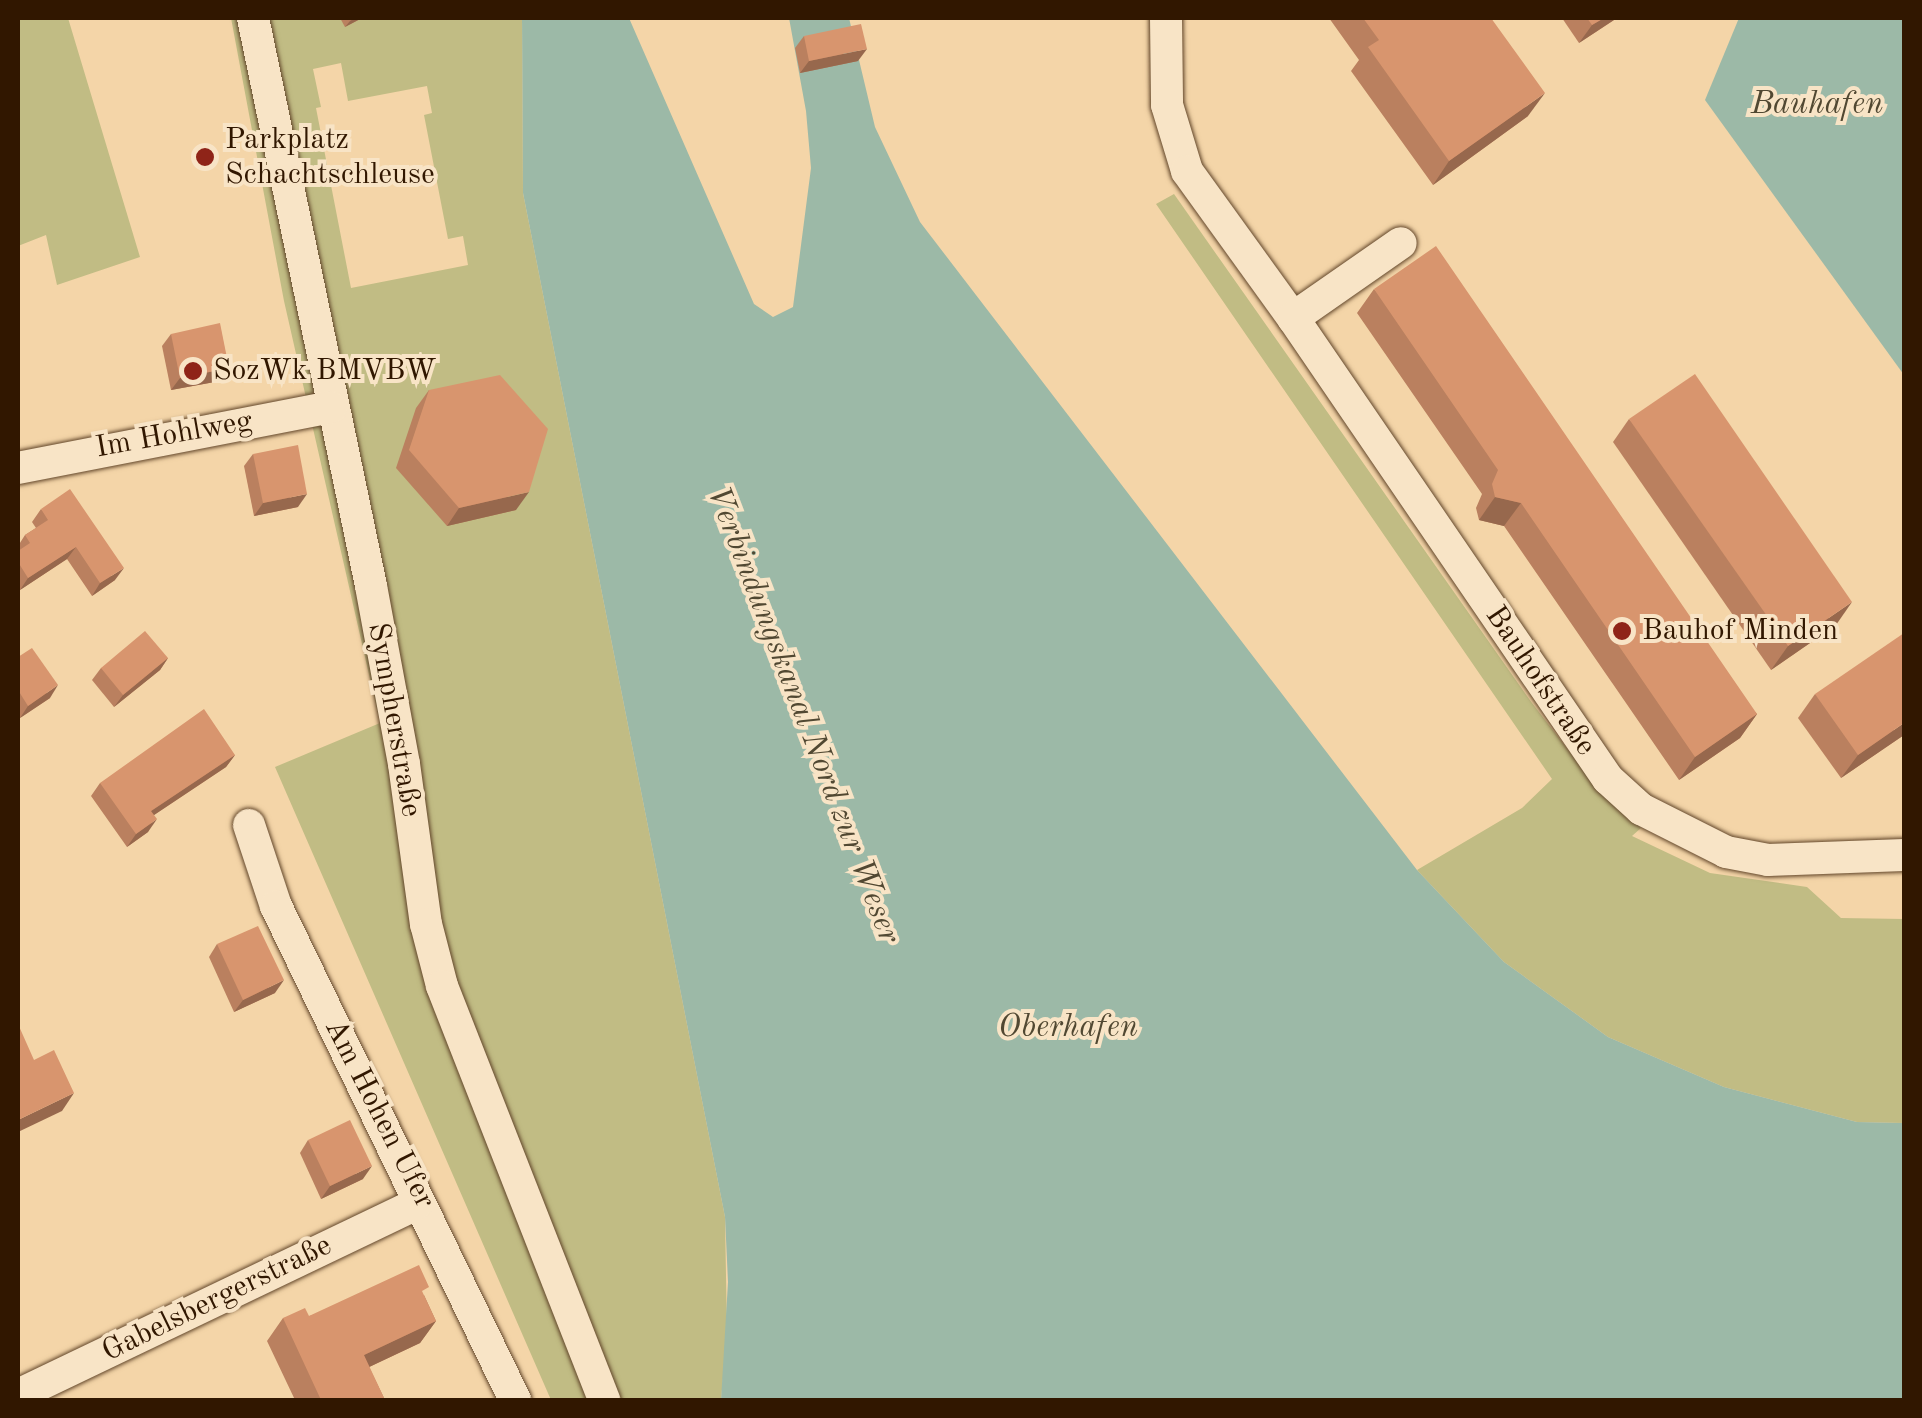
<!DOCTYPE html>
<html>
<head>
<meta charset="utf-8">
<style>
  body { margin:0 }
  #map { position:relative; width:1922px; height:1418px; overflow:hidden; background:#f4d5a8; font-family:"Old Standard TT",serif }
  div>[style] { position:absolute }
  [style*='--x'] { left:calc(var(--x)*1px); top:calc(var(--y)*1px); width:calc(var(--w)*1px); rotate:calc(var(--a)*1deg) }
  .green>* { inset:0; background:#c1bc84 }
  .water>* { inset:0; background:#9cb9a7 }
  .roads { filter:drop-shadow(0 0 2px #62462a) drop-shadow(0 0 2px #62462a) }
  .minor>* { height:32px; margin:-16px; padding:0 16px; transform-origin:16px; border-radius:16px; background:#f8e4c6 }
  .wall>* { inset:0; background:#ba805f }
  .shaded-wall>* { inset:0; background:#97684d }
  .building>* { inset:0; background:#d8956e }
  .dots>* { width:28px; height:28px; translate:-50% -50%; box-sizing:border-box; border:5px solid #f8e4c6; border-radius:50% }
  span { translate:-50% -50%; white-space:nowrap; text-align:center; line-height:1.15; -webkit-text-stroke:8px #f8e4c6; paint-order:stroke }
  .poi-label { font-size:30px; color:#311700 }
  .left { translate:0 -50%; text-align:left }
  .street-label { font-size:30px; color:#311700 }
  .water-label { font-size:32px; color:#514832; font-style:italic }
  .frame { position:absolute; inset:0; border:20px solid #311700; pointer-events:none }
</style>
</head>
<body>
<div id="map">
  <div class="green">
    <div style="clip-path:polygon(18px 18px,68px 18px,140px 257px,57px 285px,46px 235px,18px 246px)"></div>
    <div style="clip-path:polygon(evenodd,231px 18px,522px 18px,523px 193px,725px 1217px,727px 1334px,721px 1400px,551px 1400px,275px 767px,380px 723px,284px 301px,231px 18px,341px 63px,348px 101px,427px 86px,432px 113px,424px 115px,448px 239px,463px 236px,468px 265px,351px 288px,316px 108px,321px 107px,313px 69px,341px 63px)"></div>
    <div style="clip-path:polygon(1174px 194px,1532px 703px,1599px 790px,1641px 828px,1632px 836px,1710px 873px,1807px 887px,1841px 918px,1904px 919px,1904px 1123px,1857px 1122px,1724px 1087px,1608px 1037px,1504px 962px,1417px 870px,1522px 808px,1552px 779px,1156px 204px)"></div>
  </div>
  <div class="water">
    <div style="clip-path:polygon(522px 18px,629px 18px,754px 304px,773px 317px,793px 307px,811px 168px,806px 111px,789px 18px,849px 18px,875px 127px,920px 222px,1417px 870px,1504px 962px,1608px 1037px,1724px 1087px,1857px 1122px,1904px 1123px,1904px 1400px,721px 1400px,728px 1282px,725px 1217px,523px 193px)"></div>
    <div style="clip-path:polygon(1739px 18px,1904px 18px,1904px 375px,1705px 100px)"></div>
  </div>
  <div class="roads">
    <div class="minor">
      <div style="--x:253;--y:18;--w:580;--a:78.26"></div>
      <div style="--x:371;--y:586;--w:181;--a:79.5"></div>
      <div style="--x:404;--y:764;--w:162;--a:82.2"></div>
      <div style="--x:426;--y:924;--w:64;--a:75.5"></div>
      <div style="--x:442;--y:986;--w:445;--a:68.6"></div>
      <div style="--x:1166;--y:18;--w:87;--a:89.3"></div>
      <div style="--x:1167;--y:105;--w:69;--a:73.1"></div>
      <div style="--x:1187;--y:171;--w:181;--a:54.2"></div>
      <div style="--x:1293;--y:318;--w:558;--a:55.66"></div>
      <div style="--x:1608;--y:779;--w:45;--a:42.3"></div>
      <div style="--x:1641;--y:809;--w:95;--a:26.8"></div>
      <div style="--x:1726;--y:852;--w:43;--a:10.8"></div>
      <div style="--x:1768;--y:860;--w:136;--a:-2.1"></div>
      <div style="--x:1293;--y:318;--w:131;--a:-34.8"></div>
      <div style="--x:18;--y:468;--w:319;--a:-11"></div>
      <div style="--x:249;--y:825;--w:85;--a:71.6"></div>
      <div style="--x:276;--y:906;--w:549;--a:64.18"></div>
      <div style="--x:18;--y:1395;--w:442;--a:-25.6"></div>
    </div>
  </div>
  <div class="wall">
    <div style="clip-path:polygon(340px 18px,362px 18px,345px 27px)"></div>
    <div style="clip-path:polygon(1329px 18px,1491px 18px,1528px 116px,1433px 185px,1351px 71px,1359px 60px)"></div>
    <div style="clip-path:polygon(1562px 18px,1617px 18px,1579px 43px)"></div>
    <div style="clip-path:polygon(804px 36px,858px 61px,800px 73px,795px 48px)"></div>
    <div style="clip-path:polygon(1374px 289px,1757px 714px,1740px 738px,1679px 780px,1504px 526px,1479px 520px,1476px 508px,1482px 494px,1357px 313px)"></div>
    <div style="clip-path:polygon(171px 334px,229px 368px,220px 381px,171px 390px,162px 346px)"></div>
    <div style="clip-path:polygon(429px 390px,516px 510px,447px 526px,396px 468px,416px 408px)"></div>
    <div style="clip-path:polygon(1629px 419px,1836px 625px,1771px 670px,1613px 442px)"></div>
    <div style="clip-path:polygon(253px 454px,298px 507px,254px 516px,244px 466px)"></div>
    <div style="clip-path:polygon(41px 509px,115px 580px,92px 596px,67px 559px,20px 590px,18px 587px,18px 546px,25px 535px,36px 528px,32px 522px)"></div>
    <div style="clip-path:polygon(18px 657px,50px 698px,20px 718px,18px 715px)"></div>
    <div style="clip-path:polygon(168px 658px,160px 670px,114px 707px,92px 680px,101px 668px)"></div>
    <div style="clip-path:polygon(1815px 694px,1904px 735px,1841px 778px,1798px 718px)"></div>
    <div style="clip-path:polygon(235px 755px,226px 767px,154px 815px,148px 832px,127px 847px,91px 796px,100px 783px)"></div>
    <div style="clip-path:polygon(217px 944px,275px 993px,234px 1012px,209px 957px)"></div>
    <div style="clip-path:polygon(308px 1140px,363px 1179px,321px 1199px,300px 1153px)"></div>
    <div style="clip-path:polygon(424px 1295px,436px 1321px,420px 1343px,369px 1367px,385px 1400px,295px 1400px,267px 1341px,283px 1318px,309px 1316px)"></div>
  </div>
  <div class="shaded-wall">
    <div style="clip-path:polygon(355px 18px,362px 18px,345px 27px,350px 21px)"></div>
    <div style="clip-path:polygon(1604px 18px,1617px 18px,1579px 43px,1592px 25px)"></div>
    <div style="clip-path:polygon(867px 49px,858px 61px,800px 73px,809px 61px)"></div>
    <div style="clip-path:polygon(1545px 93px,1528px 116px,1433px 185px,1449px 161px)"></div>
    <div style="clip-path:polygon(229px 368px,220px 381px,171px 390px,180px 378px)"></div>
    <div style="clip-path:polygon(529px 492px,516px 510px,447px 526px,459px 508px)"></div>
    <div style="clip-path:polygon(307px 494px,298px 507px,254px 516px,263px 503px)"></div>
    <div style="clip-path:polygon(1495px 497px,1521px 503px,1504px 526px,1479px 520px)"></div>
    <div style="clip-path:polygon(76px 547px,67px 559px,20px 590px,28px 578px)"></div>
    <div style="clip-path:polygon(124px 568px,115px 580px,92px 596px,100px 583px)"></div>
    <div style="clip-path:polygon(1852px 602px,1836px 625px,1771px 670px,1788px 646px)"></div>
    <div style="clip-path:polygon(168px 658px,160px 670px,114px 707px,123px 695px)"></div>
    <div style="clip-path:polygon(58px 685px,50px 698px,20px 718px,28px 706px)"></div>
    <div style="clip-path:polygon(1757px 714px,1740px 738px,1679px 780px,1695px 757px)"></div>
    <div style="clip-path:polygon(1904px 723px,1904px 735px,1841px 778px,1858px 755px)"></div>
    <div style="clip-path:polygon(235px 755px,226px 767px,142px 823px,151px 811px)"></div>
    <div style="clip-path:polygon(157px 819px,148px 832px,127px 847px,136px 834px)"></div>
    <div style="clip-path:polygon(284px 980px,275px 993px,234px 1012px,243px 1000px)"></div>
    <div style="clip-path:polygon(74px 1093px,62px 1111px,18px 1132px,18px 1120px)"></div>
    <div style="clip-path:polygon(372px 1166px,363px 1179px,321px 1199px,330px 1186px)"></div>
    <div style="clip-path:polygon(436px 1321px,420px 1343px,348px 1377px,364px 1355px)"></div>
  </div>
  <div class="building">
    <div style="clip-path:polygon(1363px 18px,1491px 18px,1545px 93px,1449px 161px,1368px 47px,1379px 40px)"></div>
    <div style="clip-path:polygon(1587px 18px,1604px 18px,1592px 25px)"></div>
    <div style="clip-path:polygon(861px 24px,867px 49px,809px 61px,804px 36px)"></div>
    <div style="clip-path:polygon(1436px 246px,1757px 714px,1695px 757px,1521px 503px,1495px 497px,1492px 484px,1498px 470px,1374px 289px)"></div>
    <div style="clip-path:polygon(220px 323px,229px 368px,180px 378px,171px 334px)"></div>
    <div style="clip-path:polygon(1695px 374px,1852px 602px,1788px 646px,1629px 419px)"></div>
    <div style="clip-path:polygon(500px 375px,548px 429px,529px 492px,459px 508px,409px 450px,429px 390px)"></div>
    <div style="clip-path:polygon(298px 445px,307px 494px,263px 503px,253px 454px)"></div>
    <div style="clip-path:polygon(70px 489px,124px 568px,100px 583px,76px 547px,28px 578px,18px 562px,18px 551px,30px 543px,25px 535px,48px 520px,41px 509px)"></div>
    <div style="clip-path:polygon(145px 631px,168px 658px,123px 695px,101px 668px)"></div>
    <div style="clip-path:polygon(1904px 633px,1904px 723px,1858px 755px,1815px 694px)"></div>
    <div style="clip-path:polygon(32px 648px,58px 685px,28px 706px,18px 690px,18px 657px)"></div>
    <div style="clip-path:polygon(204px 709px,235px 755px,151px 811px,157px 819px,136px 834px,100px 783px)"></div>
    <div style="clip-path:polygon(258px 926px,284px 980px,243px 1000px,217px 944px)"></div>
    <div style="clip-path:polygon(18px 1024px,34px 1060px,54px 1050px,74px 1093px,18px 1120px)"></div>
    <div style="clip-path:polygon(350px 1120px,372px 1166px,330px 1186px,308px 1140px)"></div>
    <div style="clip-path:polygon(419px 1265px,429px 1287px,422px 1291px,436px 1321px,364px 1355px,385px 1400px,321px 1400px,283px 1318px,305px 1308px,309px 1316px)"></div>
  </div>
  <div class="dots">
    <div style="left:205px;top:157px;background:#8f2418"></div>
    <div style="left:193px;top:371px;background:#8f2418"></div>
    <div style="left:1622px;top:631px;background:#8f2418"></div>
  </div>
  <div class="poi-label">
    <span class="left" style="left:225px;top:157px">Parkplatz<br>Schachtschleuse</span>
    <span class="left" style="left:213px;top:371px">SozWk BMVBW</span>
    <span class="left" style="left:1642px;top:631px">Bauhof Minden</span>
  </div>
  <div class="street-label">
    <span style="left:174px;top:435px;rotate:-10deg">Im Hohlweg</span>
    <span style="left:1540px;top:681px;rotate:56deg">Bauhofstraße</span>
    <span style="left:394px;top:720px;rotate:80deg">Sympherstraße</span>
    <span style="left:379px;top:1114px;rotate:63deg">Am Hohen Ufer</span>
    <span style="left:217px;top:1299px;rotate:-26deg">Gabelsbergerstraße</span>
  </div>
  <div class="water-label">
    <span style="left:1817px;top:105px">Bauhafen</span>
    <span style="left:802px;top:715px;rotate:69deg">Verbindungskanal Nord zur Weser</span>
    <span style="left:1068px;top:1028px">Oberhafen</span>
  </div>
  <div class="frame"></div>
</div>
</body>
</html>
